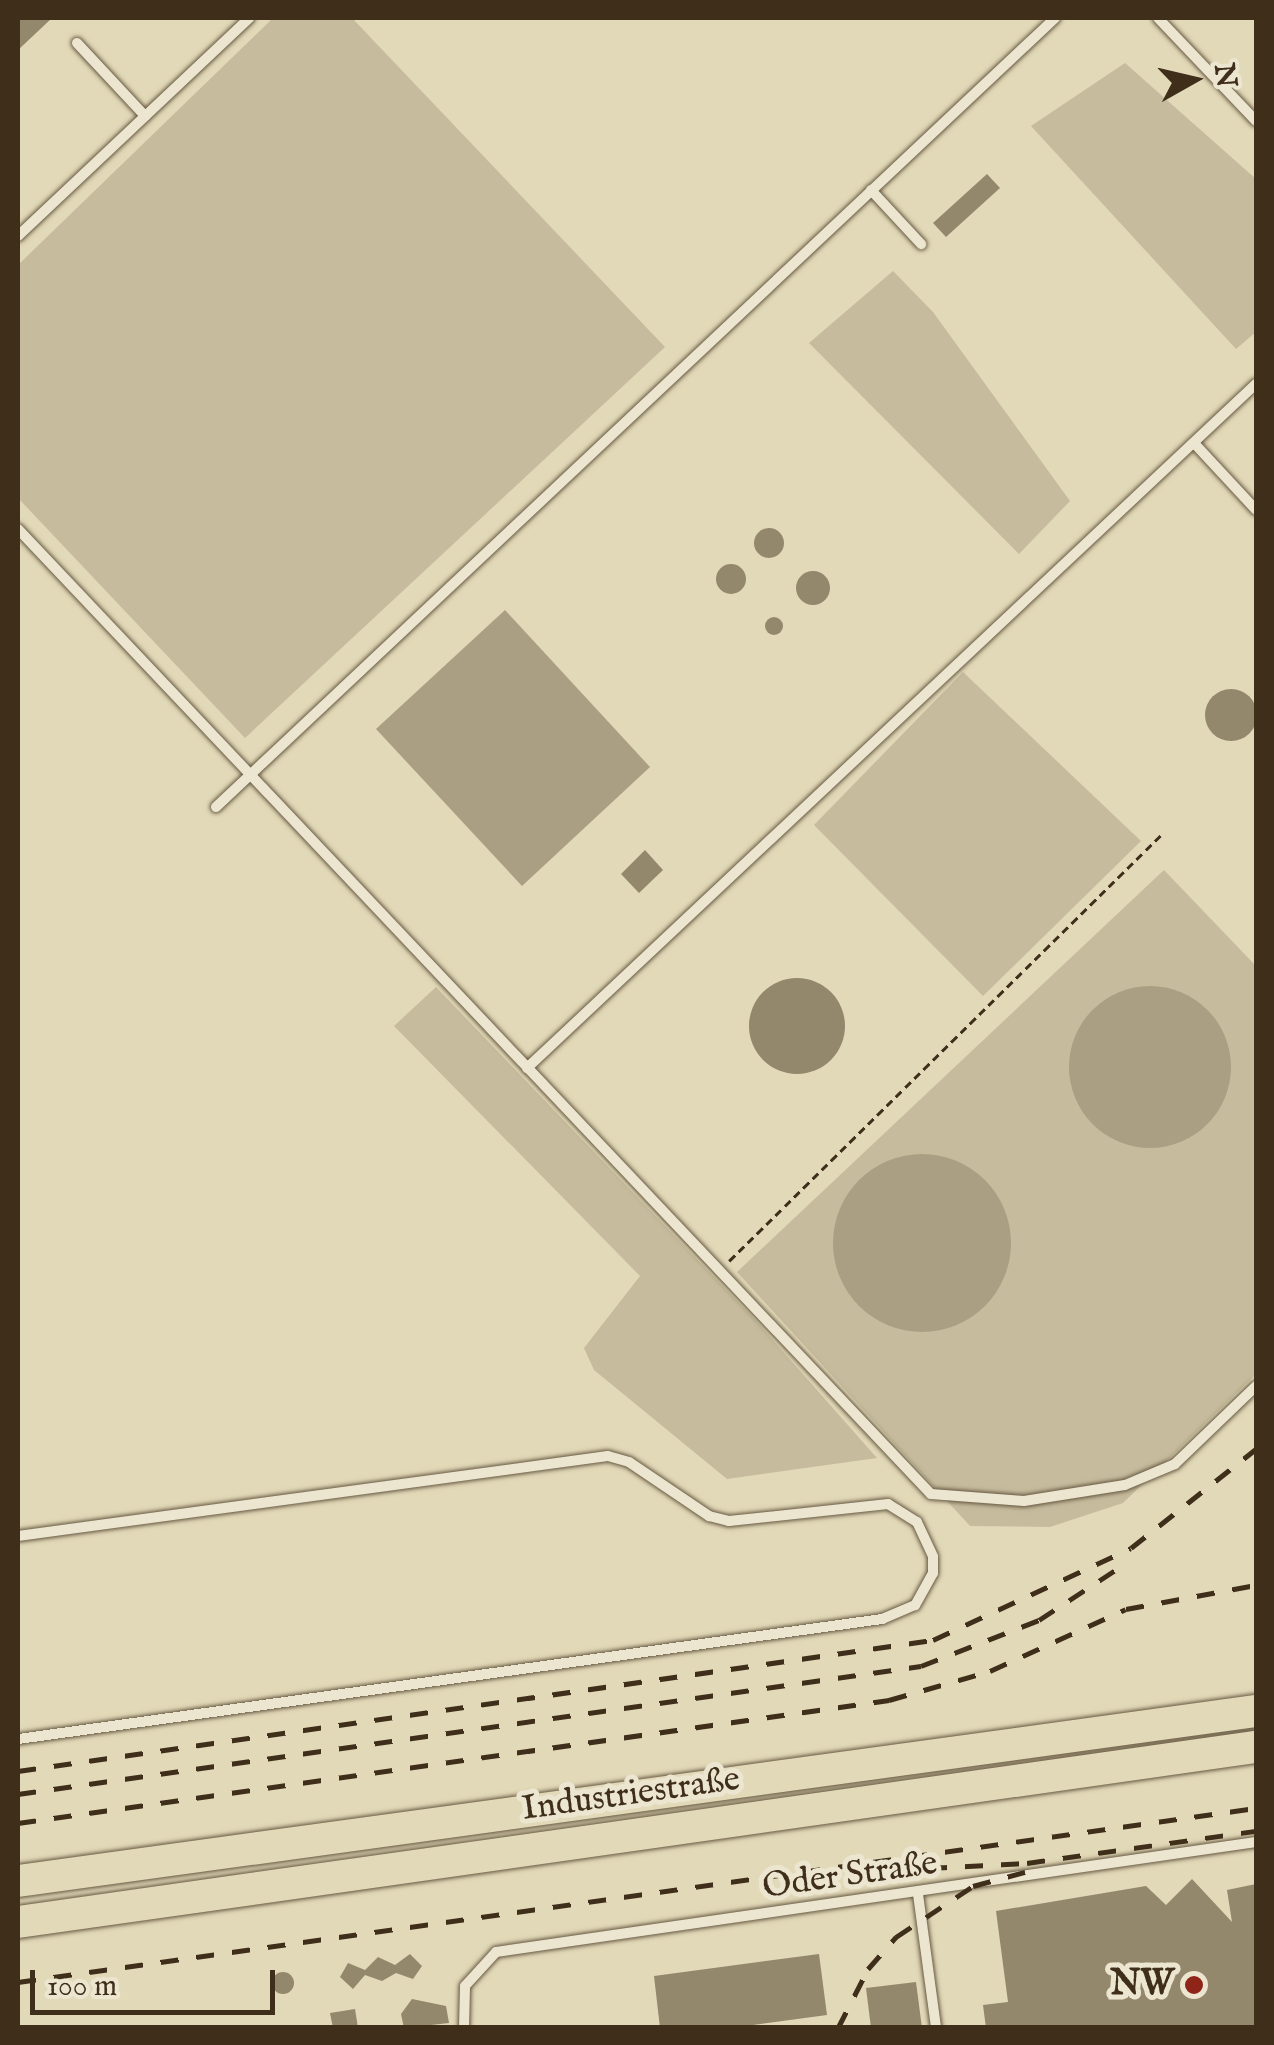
<!DOCTYPE html>
<html>
<head>
<meta charset="utf-8">
<style>
  body { margin:0 }
  #map { position:relative; width:1274px; height:2045px; overflow:hidden; background:#e2d9b8; font-family:"IM FELL English",serif }
  div>[style] { position:absolute }
  [style*='--x'] { left:calc(var(--x)*1px); top:calc(var(--y)*1px); width:calc(var(--w)*1px); rotate:calc(var(--a)*1deg) }
  .green>* { inset:0; background:#c6bc9d }
  .water>* { inset:0; background:#aa9f82 }
  .round { border-radius:50% }
  .building>* { inset:0; background:#93876c }
  .path>* { height:2.5px; margin-top:-1.25px; transform-origin:0; background:repeating-linear-gradient(90deg,#3e2e1a 0 8px,transparent 0 13px) }
  .roads { filter:drop-shadow(0 0 2px #675942) drop-shadow(0 0 2px #675942) }
  .service>* { height:10px; margin:-5px; padding:0 5px; transform-origin:5px; border-radius:5px; background:#ece6d1 }
  .trunk>* { height:32px; margin:-16px; padding:0 16px; transform-origin:16px; border-radius:16px; background:#e2d9b8 }
  .rail>* { height:5px; margin-top:-2.5px; transform-origin:0; background:repeating-linear-gradient(90deg,#3e2e1a 0 18px,transparent 0 36px) }
  .dots>* { width:28px; height:28px; translate:-50% -50%; box-sizing:border-box; border:5px solid #ece6d1; border-radius:50% }
  span { translate:-50% -50%; white-space:nowrap; text-align:center; line-height:1.15; -webkit-text-stroke:10px #ece6d1; paint-order:stroke }
  .street-label { font-size:35px; color:#3e2e1a }
  .poi-label { font-size:35px; color:#3e2e1a; font-weight:700 }
  .right { translate:-100% -50%; text-align:right }
  .frame { position:absolute; inset:0; border:20px solid #3e2e1a; pointer-events:none }
  .north { position:absolute; left:1144px; top:30px; width:100px; height:100px; -webkit-text-stroke:8px #ece6d1; paint-order:stroke; rotate:82deg; font-size:28px; font-weight:700; line-height:40px; text-align:center; color:#3e2e1a }
  .north::after { content:''; display:block; margin:auto; width:35px; height:45px; background:#3e2e1a; clip-path:polygon(50% 0,100% 100%,50% 72%,0 100%) }
  .scale { position:absolute; left:30px; top:1970px; width:245px; height:45px; box-sizing:border-box; border:5px solid #3e2e1a; border-top:0; padding-left:12px; font-size:30px; line-height:35px; white-space:nowrap; color:#3e2e1a; -webkit-text-stroke:8px #ece6d1; paint-order:stroke }
</style>
</head>
<body>
<div id="map">
  <div class="green">
    <div style="clip-path:polygon(273px 18px,352px 18px,665px 347px,245px 738px,18px 498px,18px 265px)"></div>
    <div style="clip-path:polygon(1125px 63px,1256px 179px,1256px 332px,1236px 349px,1031px 126px)"></div>
    <div style="clip-path:polygon(893px 271px,933px 312px,1070px 501px,1019px 554px,809px 343px)"></div>
    <div style="clip-path:polygon(963px 672px,1141px 841px,983px 996px,814px 825px)"></div>
    <div style="clip-path:polygon(1164px 870px,1256px 966px,1256px 1374px,1123px 1503px,1050px 1527px,970px 1526px,737px 1272px)"></div>
    <div style="clip-path:polygon(436px 987px,757px 1322px,877px 1458px,727px 1479px,594px 1370px,584px 1348px,640px 1276px,394px 1026px)"></div>
  </div>
  <div class="water">
    <div style="clip-path:polygon(505px 610px,650px 767px,522px 886px,376px 729px)"></div>
    <div class="round" style="left:1069px;top:986px;width:162px;height:162px"></div>
    <div class="round" style="left:833px;top:1154px;width:178px;height:178px"></div>
  </div>
  <div class="building">
    <div style="clip-path:polygon(18px 18px,52px 18px,18px 50px)"></div>
    <div style="clip-path:polygon(987px 174px,1000px 188px,946px 237px,933px 223px)"></div>
    <div class="round" style="left:754px;top:528px;width:30px;height:30px"></div>
    <div class="round" style="left:716px;top:564px;width:30px;height:30px"></div>
    <div class="round" style="left:796px;top:571px;width:34px;height:34px"></div>
    <div class="round" style="left:765px;top:617px;width:18px;height:18px"></div>
    <div class="round" style="left:1205px;top:689px;width:52px;height:52px"></div>
    <div style="clip-path:polygon(645px 850px,663px 870px,639px 893px,621px 874px)"></div>
    <div class="round" style="left:749px;top:978px;width:96px;height:96px"></div>
    <div style="clip-path:polygon(1192px 1879px,1232px 1922px,1227px 1890px,1256px 1884px,1256px 2028px,986px 2028px,983px 2005px,1008px 2002px,996px 1911px,1146px 1886px,1166px 1905px)"></div>
    <div style="clip-path:polygon(410px 1954px,422px 1966px,413px 1979px,396px 1973px,382px 1981px,365px 1975px,353px 1989px,340px 1977px,348px 1963px,365px 1970px,378px 1957px,395px 1965px)"></div>
    <div style="clip-path:polygon(819px 1954px,827px 2015px,731px 2028px,660px 2028px,654px 1976px)"></div>
    <div class="round" style="left:272px;top:1972px;width:22px;height:22px"></div>
    <div style="clip-path:polygon(916px 1982px,922px 2028px,871px 2028px,866px 1988px)"></div>
    <div style="clip-path:polygon(412px 1999px,446px 2006px,449px 2023px,404px 2028px,401px 2014px)"></div>
    <div style="clip-path:polygon(355px 2009px,358px 2028px,333px 2028px,330px 2013px)"></div>
  </div>
  <div class="path">
    <div style="--x:729;--y:1261;--w:608;--a:-44.6"></div>
  </div>
  <div class="roads">
    <div class="service">
      <div style="--x:1158;--y:18;--w:142;--a:46.4"></div>
      <div style="--x:77;--y:43;--w:100;--a:47"></div>
      <div style="--x:871;--y:190;--w:74;--a:47.2"></div>
      <div style="--x:18;--y:236;--w:318;--a:-43.3"></div>
      <div style="--x:1194;--y:443;--w:91;--a:47.2"></div>
      <div style="--x:18;--y:529;--w:1328;--a:46.59"></div>
      <div style="--x:931;--y:1494;--w:93;--a:4.3"></div>
      <div style="--x:1024;--y:1501;--w:102;--a:-9"></div>
      <div style="--x:1125;--y:1485;--w:54;--a:-22.8"></div>
      <div style="--x:1175;--y:1464;--w:112;--a:-43.9"></div>
      <div style="--x:216;--y:807;--w:1152;--a:-43.24"></div>
      <div style="--x:527;--y:1068;--w:1000;--a:-43.18"></div>
      <div style="--x:18;--y:1536;--w:595;--a:-7.72"></div>
      <div style="--x:608;--y:1456;--w:22;--a:16"></div>
      <div style="--x:629;--y:1462;--w:97;--a:34"></div>
      <div style="--x:709;--y:1516;--w:21;--a:14"></div>
      <div style="--x:729;--y:1521;--w:160;--a:-6.1"></div>
      <div style="--x:888;--y:1504;--w:34;--a:32"></div>
      <div style="--x:917;--y:1522;--w:38;--a:65"></div>
      <div style="--x:933;--y:1557;--w:16;--a:90"></div>
      <div style="--x:933;--y:1573;--w:37;--a:119"></div>
      <div style="--x:915;--y:1605;--w:36;--a:157"></div>
      <div style="--x:882;--y:1619;--w:872;--a:172.09"></div>
      <div style="--x:918;--y:1894;--w:135;--a:82.3"></div>
      <div style="--x:464;--y:2028;--w:42;--a:-88.6"></div>
      <div style="--x:465;--y:1986;--w:46;--a:-47.6"></div>
      <div style="--x:496;--y:1952;--w:768;--a:-8.24"></div>
    </div>
    <div class="trunk">
      <div style="--x:18;--y:1881;--w:1250;--a:-7.82"></div>
      <div style="--x:18;--y:1922;--w:1250;--a:-8.05"></div>
    </div>
  </div>
  <div class="rail">
    <div style="--x:18;--y:1771;--w:924;--a:-8.15"></div>
    <div style="--x:933;--y:1640;--w:218;--a:-24.9"></div>
    <div style="--x:1131;--y:1548;--w:159;--a:-38.4"></div>
    <div style="--x:18;--y:1794;--w:912;--a:-8.07"></div>
    <div style="--x:921;--y:1666;--w:127;--a:-21.3"></div>
    <div style="--x:1039;--y:1620;--w:100;--a:-33.2"></div>
    <div style="--x:18;--y:1823;--w:880;--a:-8.04"></div>
    <div style="--x:889;--y:1700;--w:105;--a:-16"></div>
    <div style="--x:990;--y:1671;--w:149;--a:-24.5"></div>
    <div style="--x:1126;--y:1609;--w:132;--a:-10.5"></div>
    <div style="--x:929;--y:1868;--w:98;--a:-2.9"></div>
    <div style="--x:1027;--y:1863;--w:231;--a:-8"></div>
    <div style="--x:18;--y:1982;--w:1250;--a:-8"></div>
    <div style="--x:838;--y:2028;--w:66;--a:-63"></div>
    <div style="--x:868;--y:1969;--w:43;--a:-48.8"></div>
    <div style="--x:896;--y:1937;--w:92;--a:-33.5"></div>
    <div style="--x:973;--y:1886;--w:54;--a:-15.1"></div>
  </div>
  <div class="dots">
    <div style="left:1194px;top:1985px;background:#8f2418"></div>
  </div>
  <div class="street-label">
    <span style="left:631px;top:1795px;rotate:-8deg">Industriestraße</span>
    <span style="left:850px;top:1876px;rotate:-8deg">Oder Straße</span>
  </div>
  <div class="poi-label">
    <span class="right" style="left:1174px;top:1985px">NW</span>
  </div>
  <div class="frame"></div>
  <div class="north">N</div>
  <div class="scale">100 m</div>
</div>
</body>
</html>
